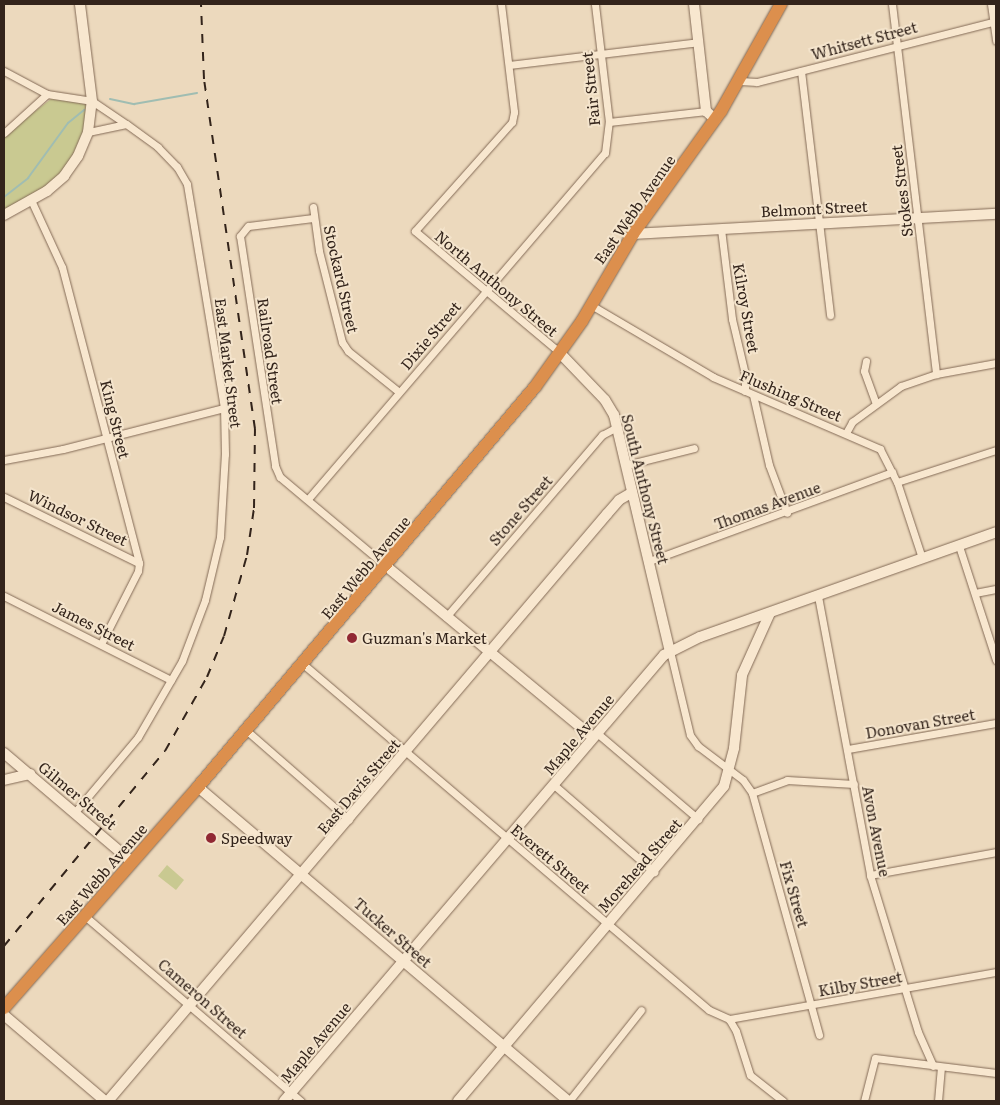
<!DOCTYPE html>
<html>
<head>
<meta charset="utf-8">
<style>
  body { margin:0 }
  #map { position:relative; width:1000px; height:1105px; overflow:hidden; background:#ecd9bd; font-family:Literata,serif }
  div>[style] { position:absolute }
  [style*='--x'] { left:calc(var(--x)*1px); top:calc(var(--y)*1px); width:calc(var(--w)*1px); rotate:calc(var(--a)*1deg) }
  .green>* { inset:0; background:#c9c991 }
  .stream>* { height:2px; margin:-1px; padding:0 1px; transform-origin:1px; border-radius:1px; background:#a0bdb2 }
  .roads { filter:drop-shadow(0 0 1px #836a56) drop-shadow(0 0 1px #836a56) }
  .street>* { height:7px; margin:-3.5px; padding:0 3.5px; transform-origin:3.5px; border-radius:3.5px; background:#f8e7cf }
  .secondary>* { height:10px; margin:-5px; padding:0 5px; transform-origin:5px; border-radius:5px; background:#f8e7cf }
  .highway>* { height:12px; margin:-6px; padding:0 6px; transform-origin:6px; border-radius:6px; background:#dc8f4d }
  .rail>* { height:2px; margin-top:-1px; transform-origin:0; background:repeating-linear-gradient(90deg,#33241b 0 9px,transparent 0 18px) }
  .dots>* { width:14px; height:14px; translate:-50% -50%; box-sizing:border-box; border:2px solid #f4e4cc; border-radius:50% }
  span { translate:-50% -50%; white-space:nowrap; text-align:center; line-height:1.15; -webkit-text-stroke:4px #f4e4cc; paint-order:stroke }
  .street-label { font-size:15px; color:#33241b }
  .poi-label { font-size:15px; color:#33241b }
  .left { translate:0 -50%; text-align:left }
  .frame { position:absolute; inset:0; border:5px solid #33241b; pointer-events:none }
</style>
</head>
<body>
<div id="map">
  <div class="green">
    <div style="clip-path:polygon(51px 99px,85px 103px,89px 108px,85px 131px,74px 158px,50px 185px,4px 210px,4px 135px)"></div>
    <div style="clip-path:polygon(167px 865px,184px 880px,176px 890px,158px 876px)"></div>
  </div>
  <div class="stream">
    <div style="--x:110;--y:99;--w:25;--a:12"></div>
    <div style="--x:134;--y:104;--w:64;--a:-9.9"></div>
    <div style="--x:4;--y:197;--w:31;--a:-38"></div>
    <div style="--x:28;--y:178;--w:68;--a:-54"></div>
    <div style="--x:68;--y:123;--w:21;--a:-39"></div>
  </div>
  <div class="roads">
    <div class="street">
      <div style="--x:501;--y:4;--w:109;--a:83.1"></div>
      <div style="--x:514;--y:112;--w:10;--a:101"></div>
      <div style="--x:512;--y:122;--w:146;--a:131.7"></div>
      <div style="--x:415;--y:231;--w:188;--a:40"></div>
      <div style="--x:892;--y:4;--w:373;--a:83.2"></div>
      <div style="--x:991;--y:4;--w:37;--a:82"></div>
      <div style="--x:509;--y:65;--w:190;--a:-6.9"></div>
      <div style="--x:4;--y:71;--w:49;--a:28.1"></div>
      <div style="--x:47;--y:94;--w:46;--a:8.8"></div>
      <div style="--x:92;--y:101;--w:40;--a:34"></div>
      <div style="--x:801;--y:71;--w:246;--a:83.2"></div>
      <div style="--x:740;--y:81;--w:17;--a:3"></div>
      <div style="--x:757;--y:82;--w:247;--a:-14.3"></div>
      <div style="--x:609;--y:122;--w:98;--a:-6.5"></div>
      <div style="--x:4;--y:133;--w:58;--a:-42.2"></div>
      <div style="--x:31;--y:200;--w:74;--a:65.2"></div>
      <div style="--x:62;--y:267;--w:306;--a:75.4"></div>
      <div style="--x:139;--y:563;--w:8;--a:97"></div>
      <div style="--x:138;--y:571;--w:82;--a:116.9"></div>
      <div style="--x:313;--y:207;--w:44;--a:82.2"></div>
      <div style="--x:319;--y:251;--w:94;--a:75.8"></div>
      <div style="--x:342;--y:342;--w:11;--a:56"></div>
      <div style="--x:348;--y:351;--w:65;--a:38.8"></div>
      <div style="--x:313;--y:218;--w:65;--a:173"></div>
      <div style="--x:248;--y:226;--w:13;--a:129"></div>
      <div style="--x:240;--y:236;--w:233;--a:81.3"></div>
      <div style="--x:275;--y:466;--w:12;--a:66"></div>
      <div style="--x:280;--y:477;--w:138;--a:40"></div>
      <div style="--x:721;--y:229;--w:91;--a:83"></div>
      <div style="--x:732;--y:319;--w:57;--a:76.7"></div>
      <div style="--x:745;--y:374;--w:17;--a:90"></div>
      <div style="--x:591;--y:305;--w:142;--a:30.5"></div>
      <div style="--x:713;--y:377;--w:182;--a:23.3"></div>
      <div style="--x:880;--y:449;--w:37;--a:63"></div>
      <div style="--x:897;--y:482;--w:80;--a:71.8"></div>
      <div style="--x:866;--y:361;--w:10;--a:101"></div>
      <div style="--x:864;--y:371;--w:33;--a:70"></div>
      <div style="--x:753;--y:395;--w:72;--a:77.1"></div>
      <div style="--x:769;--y:465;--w:51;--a:69.4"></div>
      <div style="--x:846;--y:433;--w:13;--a:-61"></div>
      <div style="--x:852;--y:422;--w:61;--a:-36.3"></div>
      <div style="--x:901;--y:386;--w:37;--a:-19"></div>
      <div style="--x:936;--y:374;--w:61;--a:-10.4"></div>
      <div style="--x:4;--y:460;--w:60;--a:-10.6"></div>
      <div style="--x:63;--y:449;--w:166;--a:-14.3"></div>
      <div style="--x:626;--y:465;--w:70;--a:-14"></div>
      <div style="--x:897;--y:482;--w:104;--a:-17.9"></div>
      <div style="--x:4;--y:497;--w:150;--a:26.1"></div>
      <div style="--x:308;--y:499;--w:456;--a:-49.4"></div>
      <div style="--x:605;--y:153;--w:31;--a:-83"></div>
      <div style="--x:609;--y:122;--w:119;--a:-96.8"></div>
      <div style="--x:959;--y:546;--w:120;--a:72"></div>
      <div style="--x:649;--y:561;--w:259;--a:-20.1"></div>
      <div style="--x:975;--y:593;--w:21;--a:-11"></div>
      <div style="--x:4;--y:596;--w:187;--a:26.7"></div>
      <div style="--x:818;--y:596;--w:284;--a:79.4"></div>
      <div style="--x:870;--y:875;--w:164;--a:73"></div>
      <div style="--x:918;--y:1032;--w:37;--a:66"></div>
      <div style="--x:446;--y:617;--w:240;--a:-49.4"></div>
      <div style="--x:602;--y:435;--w:17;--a:-28"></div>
      <div style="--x:670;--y:651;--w:86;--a:76.6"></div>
      <div style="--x:690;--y:735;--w:14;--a:54"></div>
      <div style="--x:698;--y:746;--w:56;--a:37.1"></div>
      <div style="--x:743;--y:780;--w:16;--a:55"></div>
      <div style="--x:752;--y:793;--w:251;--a:74.5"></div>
      <div style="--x:303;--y:664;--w:533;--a:40.44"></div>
      <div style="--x:709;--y:1010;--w:22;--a:24"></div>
      <div style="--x:729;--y:1019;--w:14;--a:60"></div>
      <div style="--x:736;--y:1031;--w:46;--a:72.3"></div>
      <div style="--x:750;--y:1075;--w:42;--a:38.2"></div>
      <div style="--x:247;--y:731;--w:135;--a:41.1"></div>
      <div style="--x:597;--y:733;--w:133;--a:40.4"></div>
      <div style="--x:848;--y:749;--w:150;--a:-10"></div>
      <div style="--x:554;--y:785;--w:133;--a:41"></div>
      <div style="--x:752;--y:793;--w:37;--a:-20"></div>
      <div style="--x:787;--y:780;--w:67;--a:3.4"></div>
      <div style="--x:75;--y:812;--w:98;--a:-50"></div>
      <div style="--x:138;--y:737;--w:88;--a:-59.9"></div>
      <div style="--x:182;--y:661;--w:65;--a:-69.3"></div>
      <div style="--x:205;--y:600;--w:65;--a:-76.6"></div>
      <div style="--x:220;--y:537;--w:83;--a:-86.6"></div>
      <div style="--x:225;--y:454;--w:46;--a:-91.2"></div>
      <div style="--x:224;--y:408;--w:227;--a:-99.4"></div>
      <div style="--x:187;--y:184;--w:20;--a:-120"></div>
      <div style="--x:177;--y:167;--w:28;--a:-134"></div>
      <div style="--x:158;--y:147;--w:39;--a:-144"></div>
      <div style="--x:126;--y:124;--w:39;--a:168"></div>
      <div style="--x:870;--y:875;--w:128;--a:-10.3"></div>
      <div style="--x:86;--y:917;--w:283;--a:40.6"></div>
      <div style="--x:729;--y:1019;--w:271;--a:-10"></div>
      <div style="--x:569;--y:1101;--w:116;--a:-51.6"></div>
      <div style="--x:864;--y:1101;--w:44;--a:-75.7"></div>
      <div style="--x:875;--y:1058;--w:122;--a:7.1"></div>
      <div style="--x:938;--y:1101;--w:33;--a:-85"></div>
    </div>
    <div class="secondary">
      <div style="--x:694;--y:4;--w:108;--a:83.6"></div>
      <div style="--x:706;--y:111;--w:13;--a:42"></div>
      <div style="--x:4;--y:215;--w:49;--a:-29.2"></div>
      <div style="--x:47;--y:191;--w:23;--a:-41"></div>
      <div style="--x:64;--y:176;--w:24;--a:-55"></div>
      <div style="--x:78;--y:156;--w:26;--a:-67"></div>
      <div style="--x:88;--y:132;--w:31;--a:-83"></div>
      <div style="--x:92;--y:101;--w:98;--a:-97.1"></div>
      <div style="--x:633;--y:234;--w:364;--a:-3.2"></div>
      <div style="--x:559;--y:352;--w:66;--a:46.2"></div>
      <div style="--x:605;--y:400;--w:17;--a:59"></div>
      <div style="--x:614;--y:415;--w:243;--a:76.7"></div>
      <div style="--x:386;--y:566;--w:268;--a:39.6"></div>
      <div style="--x:4;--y:753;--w:168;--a:40.4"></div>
      <div style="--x:4;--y:780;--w:27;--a:-13"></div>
      <div style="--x:198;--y:787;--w:485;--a:40.3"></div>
      <div style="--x:4;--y:1015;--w:133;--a:40.4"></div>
      <div style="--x:108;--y:1101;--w:770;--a:-49.63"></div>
      <div style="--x:607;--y:514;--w:18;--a:-49"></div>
      <div style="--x:619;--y:500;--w:14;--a:-30"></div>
      <div style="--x:284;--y:1101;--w:586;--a:-49.57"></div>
      <div style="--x:664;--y:655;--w:40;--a:-26.6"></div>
      <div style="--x:700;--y:637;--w:314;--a:-19.5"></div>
      <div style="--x:458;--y:1101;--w:412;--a:-49.8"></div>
      <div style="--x:724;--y:786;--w:39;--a:-75"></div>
      <div style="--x:734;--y:748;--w:73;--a:-83.7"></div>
      <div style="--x:742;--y:675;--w:68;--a:-65.7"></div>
    </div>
    <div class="highway">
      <div style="--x:4;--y:1008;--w:294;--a:-48.7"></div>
      <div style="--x:198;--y:787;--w:523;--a:-49.89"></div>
      <div style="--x:535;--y:387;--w:81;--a:-54.5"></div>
      <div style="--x:582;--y:321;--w:101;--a:-59.6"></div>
      <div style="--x:633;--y:234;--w:151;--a:-54.4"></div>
      <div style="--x:721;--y:111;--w:123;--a:-60.7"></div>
    </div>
  </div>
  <div class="rail">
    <div style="--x:4;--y:946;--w:253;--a:-50.5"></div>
    <div style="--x:165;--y:751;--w:85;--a:-60.4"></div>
    <div style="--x:207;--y:677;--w:44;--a:-67.5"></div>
    <div style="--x:224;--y:636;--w:84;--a:-74.1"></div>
    <div style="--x:247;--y:555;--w:48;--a:-81.5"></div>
    <div style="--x:254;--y:508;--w:79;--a:-89.3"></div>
    <div style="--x:255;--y:429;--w:354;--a:-98.3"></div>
    <div style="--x:204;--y:79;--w:75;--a:-92.3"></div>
  </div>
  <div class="dots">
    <div style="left:352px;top:638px;background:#912833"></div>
    <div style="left:211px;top:838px;background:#912833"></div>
  </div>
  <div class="street-label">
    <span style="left:864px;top:40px;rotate:-15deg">Whitsett Street</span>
    <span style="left:590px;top:89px;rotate:-96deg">Fair Street</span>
    <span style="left:901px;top:191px;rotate:-97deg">Stokes Street</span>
    <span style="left:814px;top:208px;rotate:-3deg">Belmont Street</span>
    <span style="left:634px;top:209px;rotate:-55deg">East Webb Avenue</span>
    <span style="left:342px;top:279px;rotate:77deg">Stockard Street</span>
    <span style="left:497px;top:283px;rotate:40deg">North Anthony Street</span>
    <span style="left:747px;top:308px;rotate:80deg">Kilroy Street</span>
    <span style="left:430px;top:335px;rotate:-50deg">Dixie Street</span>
    <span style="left:271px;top:351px;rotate:82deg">Railroad Street</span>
    <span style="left:229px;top:363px;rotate:83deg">East Market Street</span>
    <span style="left:791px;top:395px;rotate:23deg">Flushing Street</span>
    <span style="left:116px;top:419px;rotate:76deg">King Street</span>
    <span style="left:646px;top:489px;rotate:76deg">South Anthony Street</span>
    <span style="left:767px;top:505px;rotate:-20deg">Thomas Avenue</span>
    <span style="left:520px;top:510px;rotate:-49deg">Stone Street</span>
    <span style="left:78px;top:517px;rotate:26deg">Windsor Street</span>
    <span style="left:365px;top:567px;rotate:-50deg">East Webb Avenue</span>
    <span style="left:94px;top:625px;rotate:27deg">James Street</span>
    <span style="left:920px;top:723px;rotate:-10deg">Donovan Street</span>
    <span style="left:578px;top:734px;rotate:-50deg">Maple Avenue</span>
    <span style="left:358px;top:786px;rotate:-50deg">East Davis Street</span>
    <span style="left:78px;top:795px;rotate:40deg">Gilmer Street</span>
    <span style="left:877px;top:831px;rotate:79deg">Avon Avenue</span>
    <span style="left:551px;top:858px;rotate:40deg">Everett Street</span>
    <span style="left:639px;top:865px;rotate:-49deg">Morehead Street</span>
    <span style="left:101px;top:874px;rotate:-49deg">East Webb Avenue</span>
    <span style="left:795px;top:894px;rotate:74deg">Fix Street</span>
    <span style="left:393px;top:932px;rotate:41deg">Tucker Street</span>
    <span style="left:860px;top:983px;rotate:-10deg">Kilby Street</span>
    <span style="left:203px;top:998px;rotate:41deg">Cameron Street</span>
    <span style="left:315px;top:1042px;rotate:-50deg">Maple Avenue</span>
  </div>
  <div class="poi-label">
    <span class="left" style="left:362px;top:638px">Guzman's Market</span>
    <span class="left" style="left:221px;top:838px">Speedway</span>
  </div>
  <div class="frame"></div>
</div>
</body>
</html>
